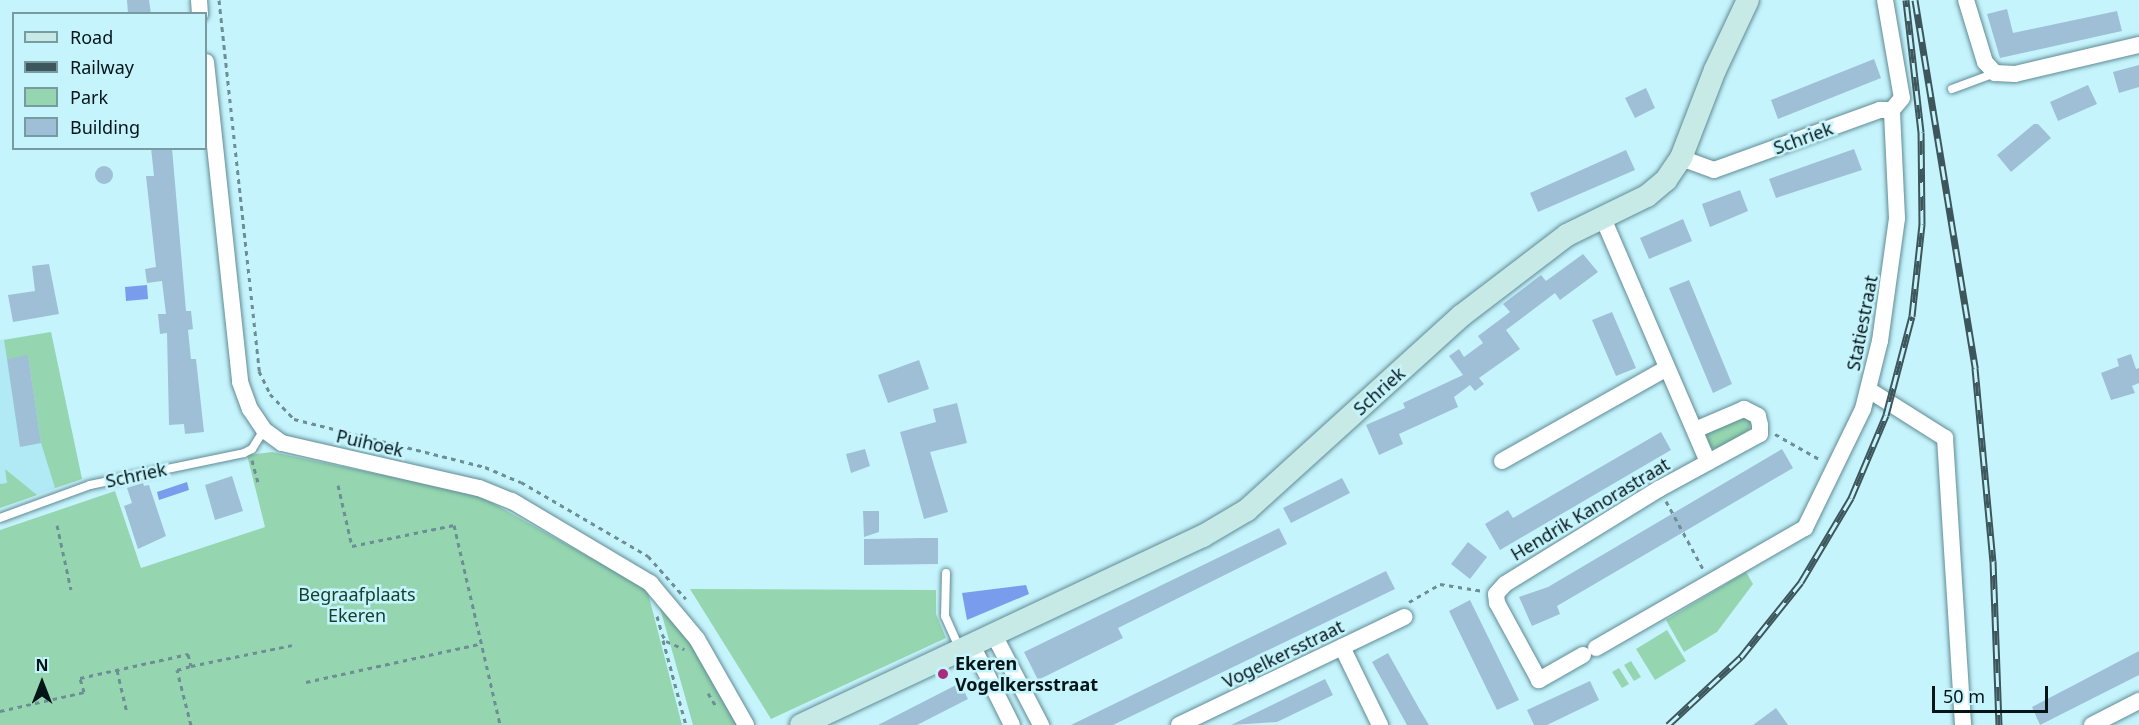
<!DOCTYPE html>
<html>
<head>
<meta charset="utf-8">
<style>
  body { margin:0 }
  #map { position:relative; width:2139px; height:725px; overflow:hidden; background:#c6f4fd; font-family:"Noto Sans",sans-serif }
  div>[style] { position:absolute }
  [style*='--x'] { left:calc(var(--x)*1px); top:calc(var(--y)*1px); width:calc(var(--w)*1px); rotate:calc(var(--a)*1deg) }
  .built>* { inset:0; background:#b1e9f4 }
  .green>* { inset:0; background:#95d6b0 }
  .water>* { inset:0; background:#799cec }
  .building>* { inset:0; background:#9ebfd6 }
  .round { border-radius:50% }
  .path>* { height:3px; margin-top:-1.5px; transform-origin:0; background:repeating-linear-gradient(90deg,#6d8e94 0 4.5px,transparent 0 9px) }
  .roads { filter:drop-shadow(0 0 2px #608b94) drop-shadow(0 0 2px #608b94) }
  .lane>* { height:8px; margin:-4px; padding:0 4px; transform-origin:4px; border-radius:4px; background:#fff }
  .street>* { height:16px; margin:-8px; padding:0 8px; transform-origin:8px; border-radius:8px; background:#fff }
  .secondary>* { height:22px; margin:-11px; padding:0 11px; transform-origin:11px; border-radius:11px; background:#c7eae6 }
  .rail>* { height:7px; margin-top:-3.5px; transform-origin:0; background:repeating-linear-gradient(90deg,#c6f4fd 0 14px,#3d565b 0 28px); box-sizing:border-box; border-block:2px solid #3d565b }
  .dots>* { width:16px; height:16px; translate:-50% -50%; box-sizing:border-box; border:3px solid #c6f4fd; border-radius:50% }
  span { translate:-50% -50%; white-space:nowrap; text-align:center; line-height:1.15; -webkit-text-stroke:5px #c6f4fd; paint-order:stroke }
  .street-label { font-size:18px; color:#041518 }
  .park-label { font-size:18px; color:#15412b }
  .poi-label { font-size:18px; color:#041518; font-weight:700 }
  .left { translate:0 -50%; text-align:left }
  .legend { position:absolute; left:12px; top:12px; width:195px; height:138px; box-sizing:border-box; background:#c6f4fd; border:2px solid #789ba1; margin:0; padding:8px 10px; list-style:none; font-size:18px; color:#041518 }
  .legend li { display:flex; align-items:center; gap:12px; height:30px }
  .legend b { width:30px; border:2px solid #789ba1 }
  .north { position:absolute; left:12px; top:653px; width:60px; height:60px; -webkit-text-stroke:4px #c6f4fd; paint-order:stroke; rotate:0deg; font-size:16px; font-weight:700; line-height:24px; text-align:center; color:#041518 }
  .north::after { content:''; display:block; margin:auto; width:21px; height:27px; background:#041518; clip-path:polygon(50% 0,100% 100%,50% 72%,0 100%) }
  .scale { position:absolute; left:1932px; top:686px; width:116px; height:27px; box-sizing:border-box; border:3px solid #041518; border-top:0; padding-left:8px; font-size:18px; line-height:21px; white-space:nowrap; color:#041518; -webkit-text-stroke:4px #c6f4fd; paint-order:stroke }
</style>
</head>
<body>
<div id="map">
  <div class="built">
    <div style="clip-path:polygon(51px 332px,82px 479px,0 508px,0 340px)"></div>
  </div>
  <div class="green">
    <div style="clip-path:polygon(51px 332px,82px 479px,55px 488px,41px 443px,28px 356px,7px 359px,4px 340px)"></div>
    <div style="clip-path:polygon(1742px 414px,1751px 421px,1749px 430px,1718px 449px,1709px 447px,1706px 430px)"></div>
    <div style="clip-path:polygon(272px 452px,478px 495px,647px 589px,682px 725px,0 725px,0 530px,115px 491px,141px 568px,265px 527px,247px 455px)"></div>
    <div style="clip-path:polygon(5px 469px,37px 495px,0 508px,0 484px,7px 483px)"></div>
    <div style="clip-path:polygon(1746px 572px,1753px 584px,1717px 632px,1684px 652px,1666px 620px)"></div>
    <div style="clip-path:polygon(690px 589px,936px 590px,936px 614px,946px 638px,771px 719px)"></div>
    <div style="clip-path:polygon(660px 608px,675px 616px,743px 725px,693px 725px)"></div>
    <div style="clip-path:polygon(1667px 630px,1686px 661px,1655px 680px,1636px 649px)"></div>
    <div style="clip-path:polygon(1631px 661px,1641px 677px,1634px 681px,1624px 665px)"></div>
    <div style="clip-path:polygon(1619px 668px,1629px 684px,1622px 688px,1612px 672px)"></div>
  </div>
  <div class="water">
    <div style="clip-path:polygon(147px 285px,148px 299px,126px 301px,125px 287px)"></div>
    <div style="clip-path:polygon(187px 482px,189px 490px,159px 500px,157px 492px)"></div>
    <div style="clip-path:polygon(1026px 585px,1029px 594px,967px 620px,962px 593px)"></div>
  </div>
  <div class="building">
    <div style="clip-path:polygon(127px 0,149px 0,151px 14px,128px 14px)"></div>
    <div style="clip-path:polygon(2007px 9px,2013px 33px,2117px 11px,2122px 31px,2000px 58px,1987px 14px)"></div>
    <div style="clip-path:polygon(1874px 59px,1881px 78px,1778px 119px,1771px 100px)"></div>
    <div style="clip-path:polygon(2139px 65px,2139px 87px,2119px 93px,2113px 72px)"></div>
    <div style="clip-path:polygon(2088px 85px,2097px 104px,2058px 121px,2050px 102px)"></div>
    <div style="clip-path:polygon(1646px 88px,1655px 108px,1635px 118px,1625px 98px)"></div>
    <div style="clip-path:polygon(2034px 124px,2038px 124px,2051px 138px,2011px 172px,1997px 155px)"></div>
    <div style="clip-path:polygon(151px 148px,172px 148px,186px 311px,191px 311px,193px 329px,188px 330px,191px 359px,196px 359px,204px 432px,185px 434px,184px 424px,169px 425px,167px 333px,160px 334px,158px 314px,166px 314px,162px 281px,147px 283px,145px 269px,156px 267px,146px 176px,154px 176px)"></div>
    <div style="clip-path:polygon(1854px 149px,1862px 170px,1776px 198px,1769px 179px)"></div>
    <div style="clip-path:polygon(1626px 150px,1635px 170px,1538px 212px,1530px 193px)"></div>
    <div class="round" style="left:95px;top:166px;width:18px;height:18px"></div>
    <div style="clip-path:polygon(1740px 190px,1748px 211px,1710px 227px,1702px 204px)"></div>
    <div style="clip-path:polygon(1683px 219px,1692px 241px,1649px 259px,1640px 238px)"></div>
    <div style="clip-path:polygon(1583px 254px,1598px 272px,1560px 300px,1555px 293px,1506px 330px,1520px 349px,1479px 378px,1484px 384px,1475px 391px,1470px 385px,1454px 397px,1458px 407px,1399px 434px,1403px 444px,1379px 455px,1366px 425px,1405px 408px,1403px 403px,1463px 375px,1449px 356px,1459px 349px,1464px 357px,1483px 343px,1478px 336px,1510px 312px,1503px 304px,1541px 275px,1546px 281px)"></div>
    <div style="clip-path:polygon(49px 264px,59px 314px,13px 322px,8px 295px,35px 291px,32px 266px)"></div>
    <div style="clip-path:polygon(1689px 280px,1732px 384px,1713px 393px,1669px 288px)"></div>
    <div style="clip-path:polygon(1612px 312px,1636px 368px,1616px 376px,1592px 320px)"></div>
    <div style="clip-path:polygon(2131px 354px,2136px 369px,2139px 368px,2139px 383px,2132px 386px,2135px 393px,2111px 400px,2101px 373px,2119px 366px,2117px 359px)"></div>
    <div style="clip-path:polygon(28px 355px,41px 443px,20px 447px,7px 359px)"></div>
    <div style="clip-path:polygon(919px 360px,929px 389px,888px 403px,878px 375px)"></div>
    <div style="clip-path:polygon(957px 403px,967px 443px,930px 452px,948px 512px,924px 519px,900px 432px,936px 422px,933px 409px)"></div>
    <div style="clip-path:polygon(1661px 432px,1671px 450px,1500px 550px,1485px 524px,1508px 510px,1513px 518px)"></div>
    <div style="clip-path:polygon(865px 449px,870px 466px,851px 473px,846px 454px)"></div>
    <div style="clip-path:polygon(1782px 449px,1793px 468px,1557px 606px,1560px 614px,1532px 626px,1519px 597px,1548px 587px)"></div>
    <div style="clip-path:polygon(232px 476px,243px 511px,215px 520px,205px 485px)"></div>
    <div style="clip-path:polygon(1342px 478px,1350px 493px,1291px 523px,1283px 508px)"></div>
    <div style="clip-path:polygon(143px 483px,144px 486px,149px 485px,166px 536px,138px 549px,124px 506px,132px 503px,127px 488px)"></div>
    <div style="clip-path:polygon(863px 511px,879px 511px,879px 532px,864px 537px)"></div>
    <div style="clip-path:polygon(1279px 528px,1287px 544px,1118px 628px,1123px 638px,1038px 680px,1024px 652px)"></div>
    <div style="clip-path:polygon(924px 538px,938px 538px,938px 564px,864px 565px,864px 539px)"></div>
    <div style="clip-path:polygon(1468px 542px,1487px 557px,1470px 579px,1451px 564px)"></div>
    <div style="clip-path:polygon(1386px 571px,1395px 589px,1113px 725px,1071px 725px)"></div>
    <div style="clip-path:polygon(1470px 600px,1519px 700px,1497px 710px,1449px 611px)"></div>
    <div style="clip-path:polygon(2139px 651px,2139px 675px,2040px 725px,2032px 707px)"></div>
    <div style="clip-path:polygon(1388px 653px,1420px 710px,1429px 725px,1407px 725px,1372px 662px)"></div>
    <div style="clip-path:polygon(1325px 679px,1333px 695px,1277px 722px,1231px 725px)"></div>
    <div style="clip-path:polygon(1590px 681px,1599px 700px,1547px 725px,1534px 725px,1527px 710px)"></div>
    <div style="clip-path:polygon(960px 683px,968px 699px,917px 725px,878px 725px)"></div>
    <div style="clip-path:polygon(1776px 708px,1788px 725px,1753px 725px)"></div>
  </div>
  <div class="path">
    <div style="--x:219;--y:0;--w:373;--a:83.8"></div>
    <div style="--x:259;--y:371;--w:25;--a:64"></div>
    <div style="--x:270;--y:394;--w:35;--a:46"></div>
    <div style="--x:294;--y:419;--w:197;--a:14.1"></div>
    <div style="--x:485;--y:467;--w:39;--a:23"></div>
    <div style="--x:521;--y:482;--w:147;--a:30.2"></div>
    <div style="--x:648;--y:556;--w:57;--a:48.5"></div>
    <div style="--x:1775;--y:434;--w:53;--a:29.5"></div>
    <div style="--x:252;--y:460;--w:23;--a:75"></div>
    <div style="--x:338;--y:485;--w:63;--a:77.1"></div>
    <div style="--x:352;--y:546;--w:104;--a:-11.6"></div>
    <div style="--x:454;--y:525;--w:205;--a:77"></div>
    <div style="--x:1666;--y:501;--w:77;--a:61.4"></div>
    <div style="--x:57;--y:525;--w:66;--a:77.8"></div>
    <div style="--x:1409;--y:602;--w:36;--a:-30"></div>
    <div style="--x:1440;--y:584;--w:44;--a:9.2"></div>
    <div style="--x:657;--y:616;--w:18;--a:74"></div>
    <div style="--x:662;--y:634;--w:8;--a:60"></div>
    <div style="--x:666;--y:641;--w:20;--a:24"></div>
    <div style="--x:663;--y:640;--w:88;--a:74.9"></div>
    <div style="--x:117;--y:670;--w:44;--a:76.9"></div>
    <div style="--x:306;--y:682;--w:177;--a:-12.4"></div>
    <div style="--x:708;--y:693;--w:17;--a:59"></div>
    <div style="--x:0;--y:711;--w:86;--a:-12.7"></div>
    <div style="--x:84;--y:692;--w:15;--a:-106"></div>
    <div style="--x:80;--y:678;--w:111;--a:-12.5"></div>
    <div style="--x:188;--y:654;--w:12;--a:76"></div>
    <div style="--x:191;--y:666;--w:103;--a:-11.7"></div>
    <div style="--x:191;--y:725;--w:57;--a:-104.3"></div>
    <div style="--x:177;--y:670;--w:15;--a:-16"></div>
  </div>
  <div class="roads">
    <div class="lane">
      <div style="--x:1952;--y:89;--w:46;--a:-20.4"></div>
      <div style="--x:0;--y:518;--w:96;--a:-20.1"></div>
      <div style="--x:90;--y:485;--w:157;--a:-11.7"></div>
      <div style="--x:244;--y:453;--w:9;--a:-27"></div>
      <div style="--x:252;--y:449;--w:22;--a:-58"></div>
      <div style="--x:946;--y:573;--w:43;--a:91.3"></div>
      <div style="--x:945;--y:616;--w:35;--a:66"></div>
    </div>
    <div class="street">
      <div style="--x:199;--y:0;--w:14;--a:86"></div>
      <div style="--x:1885;--y:0;--w:99;--a:80.2"></div>
      <div style="--x:1902;--y:98;--w:16;--a:130"></div>
      <div style="--x:1966;--y:0;--w:65;--a:73"></div>
      <div style="--x:1985;--y:62;--w:15;--a:48"></div>
      <div style="--x:1995;--y:73;--w:20;--a:3"></div>
      <div style="--x:2015;--y:74;--w:127;--a:-13.2"></div>
      <div style="--x:206;--y:62;--w:322;--a:83.9"></div>
      <div style="--x:240;--y:382;--w:29;--a:70"></div>
      <div style="--x:250;--y:409;--w:25;--a:56"></div>
      <div style="--x:264;--y:430;--w:22;--a:36"></div>
      <div style="--x:282;--y:443;--w:202;--a:12.9"></div>
      <div style="--x:479;--y:488;--w:35;--a:22"></div>
      <div style="--x:512;--y:501;--w:161;--a:30.7"></div>
      <div style="--x:650;--y:583;--w:73;--a:50"></div>
      <div style="--x:697;--y:639;--w:99;--a:60.3"></div>
      <div style="--x:1681;--y:158;--w:35;--a:20"></div>
      <div style="--x:1714;--y:170;--w:177;--a:-19.9"></div>
      <div style="--x:1880;--y:110;--w:12;--a:0"></div>
      <div style="--x:1602;--y:216;--w:268;--a:66.7"></div>
      <div style="--x:1869;--y:390;--w:90;--a:32.3"></div>
      <div style="--x:1945;--y:438;--w:288;--a:86.4"></div>
      <div style="--x:1502;--y:461;--w:189;--a:-29.4"></div>
      <div style="--x:994;--y:635;--w:102;--a:62.4"></div>
      <div style="--x:972;--y:645;--w:89;--a:63.4"></div>
      <div style="--x:1342;--y:647;--w:87;--a:64"></div>
      <div style="--x:1596;--y:648;--w:241;--a:-29.9"></div>
      <div style="--x:1805;--y:528;--w:132;--a:-64"></div>
      <div style="--x:1863;--y:409;--w:70;--a:-76"></div>
      <div style="--x:1880;--y:341;--w:124;--a:-82.1"></div>
      <div style="--x:1897;--y:218;--w:108;--a:-92.7"></div>
      <div style="--x:1583;--y:655;--w:51;--a:150.4"></div>
      <div style="--x:1539;--y:680;--w:88;--a:-118.6"></div>
      <div style="--x:1497;--y:603;--w:9;--a:-96"></div>
      <div style="--x:1496;--y:594;--w:13;--a:-48"></div>
      <div style="--x:1505;--y:584;--w:181;--a:-31.7"></div>
      <div style="--x:1659;--y:489;--w:115;--a:-28.6"></div>
      <div style="--x:1760;--y:434;--w:9;--a:-90"></div>
      <div style="--x:1760;--y:425;--w:9;--a:-103"></div>
      <div style="--x:1758;--y:416;--w:16;--a:-153"></div>
      <div style="--x:1744;--y:409;--w:53;--a:156.8"></div>
      <div style="--x:1179;--y:725;--w:250;--a:-25.6"></div>
      <div style="--x:2092;--y:725;--w:53;--a:-27.1"></div>
    </div>
    <div class="secondary">
      <div style="--x:801;--y:725;--w:444;--a:-25.2"></div>
      <div style="--x:1203;--y:536;--w:51;--a:-30.6"></div>
      <div style="--x:1247;--y:510;--w:289;--a:-42.2"></div>
      <div style="--x:1461;--y:316;--w:133;--a:-37.4"></div>
      <div style="--x:1567;--y:235;--w:89;--a:-26"></div>
      <div style="--x:1647;--y:196;--w:25;--a:-40"></div>
      <div style="--x:1666;--y:180;--w:27;--a:-56"></div>
      <div style="--x:1681;--y:158;--w:94;--a:-68.9"></div>
      <div style="--x:1715;--y:70;--w:77;--a:-64.8"></div>
    </div>
  </div>
  <div class="rail">
    <div style="--x:1915;--y:0;--w:373;--a:80.7"></div>
    <div style="--x:1975;--y:368;--w:194;--a:84.7"></div>
    <div style="--x:1993;--y:561;--w:164;--a:87.9"></div>
    <div style="--x:1668;--y:725;--w:100;--a:-43"></div>
    <div style="--x:1741;--y:657;--w:96;--a:-51.3"></div>
    <div style="--x:1801;--y:582;--w:98;--a:-59.2"></div>
    <div style="--x:1851;--y:498;--w:90;--a:-67.1"></div>
    <div style="--x:1886;--y:415;--w:102;--a:-75.3"></div>
    <div style="--x:1912;--y:316;--w:93;--a:-83.8"></div>
    <div style="--x:1922;--y:224;--w:92;--a:-90.6"></div>
    <div style="--x:1921;--y:132;--w:133;--a:-96.5"></div>
  </div>
  <div class="dots">
    <div style="left:943px;top:674px;background:#a92d7e"></div>
  </div>
  <div class="street-label">
    <span style="left:1803px;top:138px;rotate:-20deg">Schriek</span>
    <span style="left:1862px;top:323px;rotate:-79deg">Statiestraat</span>
    <span style="left:1379px;top:391px;rotate:-42deg">Schriek</span>
    <span style="left:370px;top:443px;rotate:13deg">Puihoek</span>
    <span style="left:136px;top:475px;rotate:-12deg">Schriek</span>
    <span style="left:1590px;top:509px;rotate:-31deg">Hendrik Kanorastraat</span>
    <span style="left:1283px;top:654px;rotate:-26deg">Vogelkersstraat</span>
  </div>
  <div class="park-label">
    <span style="left:357px;top:605px">Begraafplaats<br>Ekeren</span>
  </div>
  <div class="poi-label">
    <span class="left" style="left:955px;top:674px">Ekeren<br>Vogelkersstraat</span>
  </div>
  <ul class="legend">
  <li><b style="height:8px;background:#c7eae6"></b>Road</li>
  <li><b style="height:8px;background:#3d565b"></b>Railway</li>
  <li><b style="height:16px;background:#95d6b0"></b>Park</li>
  <li><b style="height:16px;background:#9ebfd6"></b>Building</li>
  </ul>
  <div class="north">N</div>
  <div class="scale">50 m</div>
</div>
</body>
</html>
